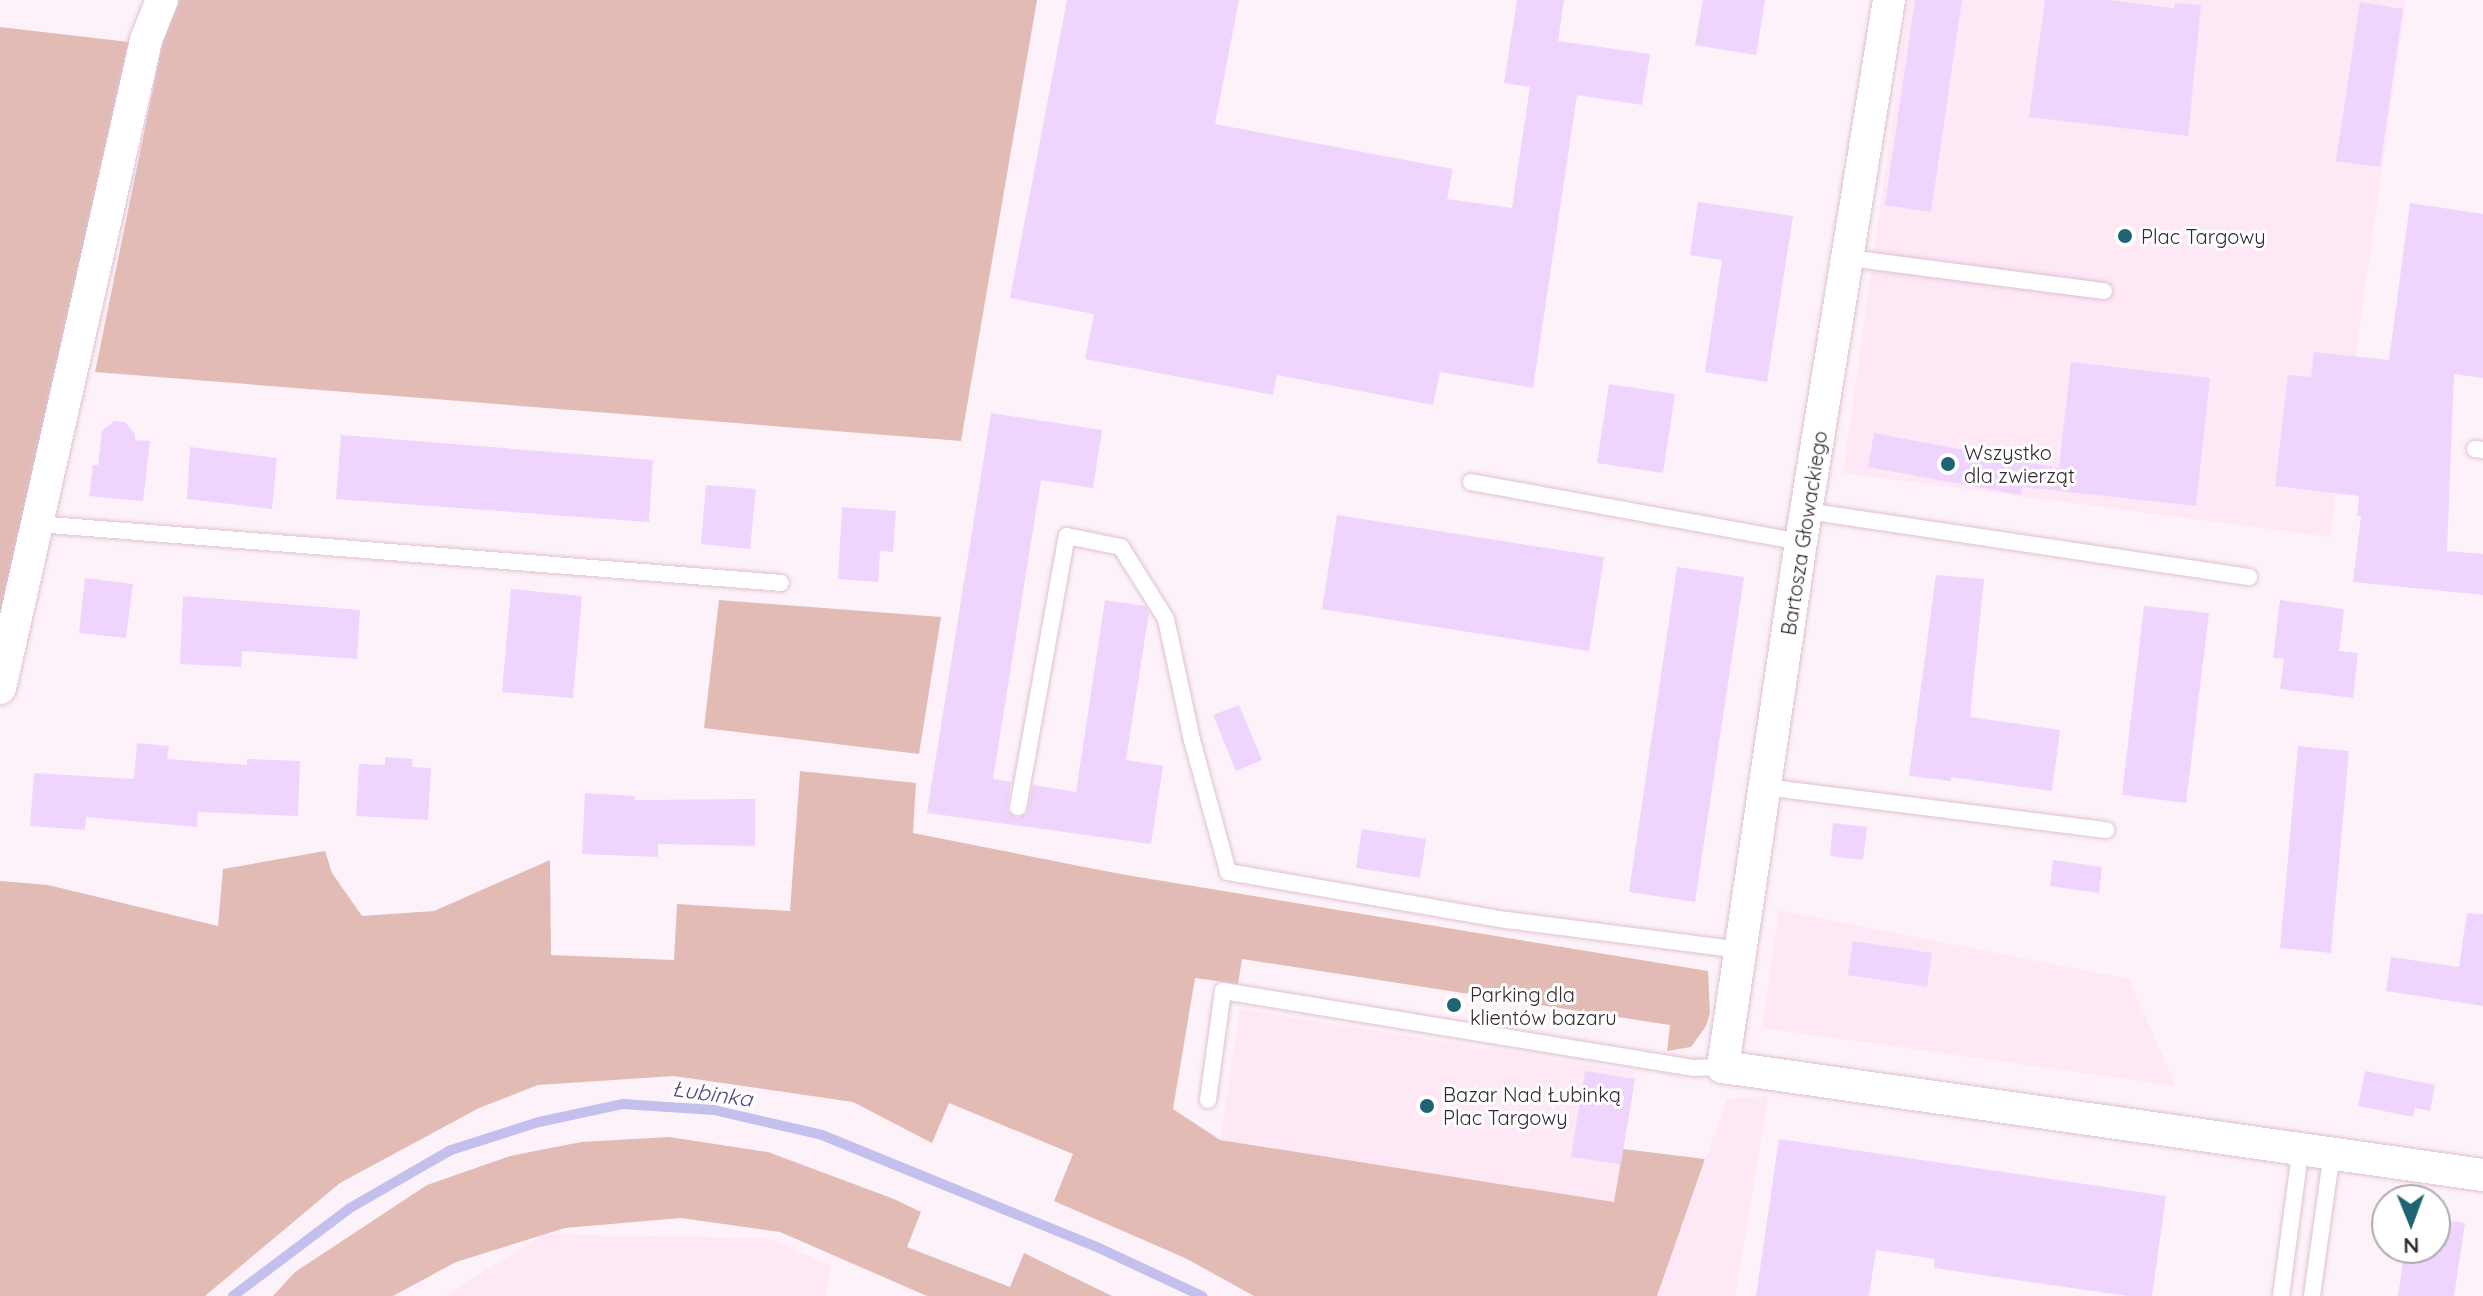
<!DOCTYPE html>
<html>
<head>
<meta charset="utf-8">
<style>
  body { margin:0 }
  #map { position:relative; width:2483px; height:1296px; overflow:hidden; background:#fef2fa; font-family:Quicksand,sans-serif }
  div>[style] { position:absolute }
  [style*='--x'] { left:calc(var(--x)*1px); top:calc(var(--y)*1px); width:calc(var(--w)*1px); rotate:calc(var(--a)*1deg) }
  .built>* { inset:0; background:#fee8f6 }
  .green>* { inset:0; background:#e2bbb5 }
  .stream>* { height:10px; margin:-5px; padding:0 5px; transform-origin:5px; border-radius:5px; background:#c4c0ed }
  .building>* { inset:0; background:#efd4fe }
  .roads { filter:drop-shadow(0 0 2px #dec2d4) drop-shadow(0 0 2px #dec2d4) }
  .service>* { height:16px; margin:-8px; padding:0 8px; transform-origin:8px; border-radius:8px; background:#fff }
  .minor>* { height:32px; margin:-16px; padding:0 16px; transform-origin:16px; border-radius:16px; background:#fff }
  .dots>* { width:22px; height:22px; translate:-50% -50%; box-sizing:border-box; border:4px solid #fff; border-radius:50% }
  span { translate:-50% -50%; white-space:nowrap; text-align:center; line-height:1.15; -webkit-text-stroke:6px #fff; paint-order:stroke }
  .poi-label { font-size:20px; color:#352a31 }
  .left { translate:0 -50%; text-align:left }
  .street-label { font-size:20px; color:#352a31 }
  .water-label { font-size:22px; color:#4f457f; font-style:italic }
  .north { position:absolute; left:2371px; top:1184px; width:80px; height:80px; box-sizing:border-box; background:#fff; border:2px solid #aeaaad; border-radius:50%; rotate:179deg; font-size:22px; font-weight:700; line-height:32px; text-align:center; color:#352a31 }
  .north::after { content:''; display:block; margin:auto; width:28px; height:36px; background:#1e6574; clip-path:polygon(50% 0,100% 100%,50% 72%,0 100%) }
</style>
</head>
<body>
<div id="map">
  <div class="built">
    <div style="clip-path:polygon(1909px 0,2406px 0,2330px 537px,1843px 473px)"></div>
    <div style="clip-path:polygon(1779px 910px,2129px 979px,2176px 1086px,1762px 1028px)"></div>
    <div style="clip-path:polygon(1240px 1009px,1635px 1072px,1614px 1202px,1220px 1140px)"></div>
    <div style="clip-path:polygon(1768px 1096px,1735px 1296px,1657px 1296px,1727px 1099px)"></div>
    <div style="clip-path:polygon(544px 1234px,768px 1238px,831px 1266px,826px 1296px,444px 1296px)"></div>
  </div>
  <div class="green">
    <div style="clip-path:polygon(177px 0,1037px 0,961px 441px,95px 372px,163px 40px)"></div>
    <div style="clip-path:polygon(0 27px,129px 42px,0 617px)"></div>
    <div style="clip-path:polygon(719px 600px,941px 617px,919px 754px,704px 728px)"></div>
    <div style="clip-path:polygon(800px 771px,916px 783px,913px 833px,1120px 874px,1708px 971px,1710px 1013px,1706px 1026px,1691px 1047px,1667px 1051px,1670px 1025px,1242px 959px,1238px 984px,1195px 978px,1173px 1109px,1220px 1140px,1614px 1202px,1623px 1149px,1705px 1159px,1657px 1296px,1254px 1296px,1185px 1258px,1054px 1201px,1073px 1154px,949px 1103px,932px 1143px,853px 1102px,674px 1076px,538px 1085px,479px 1108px,340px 1183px,205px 1296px,0 1296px,0 881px,48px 885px,218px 926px,223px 869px,325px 851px,332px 873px,362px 916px,434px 911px,550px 860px,551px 955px,674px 960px,677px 904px,790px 911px)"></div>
    <div style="clip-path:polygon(669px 1137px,768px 1152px,894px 1199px,921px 1212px,907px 1247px,1010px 1287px,1024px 1253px,1112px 1296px,927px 1296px,780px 1232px,681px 1218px,565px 1228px,456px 1262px,393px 1296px,273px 1296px,295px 1272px,427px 1185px,510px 1156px,581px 1142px)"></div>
  </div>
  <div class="stream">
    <div style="--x:233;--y:1296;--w:146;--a:-36.9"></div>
    <div style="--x:350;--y:1208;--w:116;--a:-29.9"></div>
    <div style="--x:451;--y:1150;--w:92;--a:-17.7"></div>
    <div style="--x:539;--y:1122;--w:85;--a:-12.2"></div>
    <div style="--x:622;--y:1104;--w:92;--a:3.7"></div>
    <div style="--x:714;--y:1110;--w:111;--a:13"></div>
    <div style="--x:822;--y:1135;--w:299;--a:22.2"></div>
    <div style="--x:1099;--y:1248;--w:114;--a:25"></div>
  </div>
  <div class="building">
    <div style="clip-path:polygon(1067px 0,1239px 0,1215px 124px,1453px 169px,1447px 199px,1512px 208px,1530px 87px,1504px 83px,1517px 0,1564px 0,1558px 41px,1650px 54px,1642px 105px,1577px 95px,1533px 388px,1440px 372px,1433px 405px,1277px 375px,1273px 395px,1085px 359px,1094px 314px,1010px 298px)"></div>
    <div style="clip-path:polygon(1703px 0,1765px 0,1756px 55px,1695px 45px)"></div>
    <div style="clip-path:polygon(1915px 0,1962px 0,1931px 212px,1885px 205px)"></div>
    <div style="clip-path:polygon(2045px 0,2109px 0,2174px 8px,2175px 3px,2201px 5px,2188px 136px,2029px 117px)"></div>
    <div style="clip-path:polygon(2360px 2px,2403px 9px,2380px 167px,2336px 161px)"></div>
    <div style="clip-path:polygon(1698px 202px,1793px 216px,1767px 382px,1705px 372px,1722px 260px,1690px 255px)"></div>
    <div style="clip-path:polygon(2410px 203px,2483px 214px,2483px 378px,2454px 374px,2447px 551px,2483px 554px,2483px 595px,2353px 582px,2361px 516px,2357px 516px,2359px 496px,2275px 486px,2288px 375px,2311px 377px,2314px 352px,2389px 360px)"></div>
    <div style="clip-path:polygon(2071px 362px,2210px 378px,2196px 506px,2022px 487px,2021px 495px,1868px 467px,1874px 433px,2059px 468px)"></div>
    <div style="clip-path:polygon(1609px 384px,1675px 394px,1663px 473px,1597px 463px)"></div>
    <div style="clip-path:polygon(991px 413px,1102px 430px,1093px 488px,1041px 480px,993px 779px,1011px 782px,1007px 810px,1017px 818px,1027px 813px,1033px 785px,1076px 792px,1105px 600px,1145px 606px,1149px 612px,1126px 760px,1163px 766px,1151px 844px,927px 813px)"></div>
    <div style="clip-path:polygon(114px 421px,125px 422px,135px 434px,135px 440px,150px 441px,143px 501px,89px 496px,93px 465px,98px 465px,102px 431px)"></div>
    <div style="clip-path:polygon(341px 435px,653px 460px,649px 522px,336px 499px)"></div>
    <div style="clip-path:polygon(190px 447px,277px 458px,272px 509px,187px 499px)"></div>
    <div style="clip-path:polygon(706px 485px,756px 489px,750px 549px,701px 544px)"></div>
    <div style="clip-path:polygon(842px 507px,896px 511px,893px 552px,880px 551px,878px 582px,838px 579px)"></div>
    <div style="clip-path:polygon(1337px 515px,1604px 557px,1589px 651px,1322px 609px)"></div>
    <div style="clip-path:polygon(1677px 567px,1744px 577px,1695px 902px,1629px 892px)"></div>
    <div style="clip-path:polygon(1936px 575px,1984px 579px,1970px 717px,2060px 730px,2052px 791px,1951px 777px,1951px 781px,1909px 776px)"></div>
    <div style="clip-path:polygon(85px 578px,133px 584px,126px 638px,79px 633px)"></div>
    <div style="clip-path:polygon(511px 589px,582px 596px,573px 698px,502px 692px)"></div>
    <div style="clip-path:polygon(183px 596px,360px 610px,357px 659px,242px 651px,241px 667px,180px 664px)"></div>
    <div style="clip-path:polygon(2280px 600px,2344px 609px,2339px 651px,2358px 653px,2353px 698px,2280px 689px,2284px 659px,2273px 658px)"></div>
    <div style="clip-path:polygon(2144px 606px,2209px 613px,2186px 803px,2122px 795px)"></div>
    <div style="clip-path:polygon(1239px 705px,1262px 760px,1236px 771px,1213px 715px)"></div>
    <div style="clip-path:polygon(137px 743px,169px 746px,167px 759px,247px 765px,247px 759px,300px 761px,298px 816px,198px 812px,197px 827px,86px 817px,85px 830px,30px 826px,34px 773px,134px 779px)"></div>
    <div style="clip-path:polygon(2298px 746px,2349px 751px,2331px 953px,2280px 948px)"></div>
    <div style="clip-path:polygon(385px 757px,413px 759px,412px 767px,431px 768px,428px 820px,356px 816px,359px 764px,385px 765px)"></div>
    <div style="clip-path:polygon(585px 793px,635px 796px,635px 800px,755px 799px,755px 846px,658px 844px,658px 857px,582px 854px)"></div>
    <div style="clip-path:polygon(1833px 823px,1867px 827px,1863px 860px,1830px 856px)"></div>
    <div style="clip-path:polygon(1362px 829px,1426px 839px,1420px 878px,1356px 868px)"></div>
    <div style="clip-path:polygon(2053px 860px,2102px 867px,2099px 893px,2050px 886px)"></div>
    <div style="clip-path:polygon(2467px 913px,2483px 914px,2483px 1006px,2386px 991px,2391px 957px,2459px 967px)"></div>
    <div style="clip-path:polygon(1853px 941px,1932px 953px,1927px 987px,1848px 975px)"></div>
    <div style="clip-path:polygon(1585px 1071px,1635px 1079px,1621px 1164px,1571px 1157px)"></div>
    <div style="clip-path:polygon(2365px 1071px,2435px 1085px,2430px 1111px,2415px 1108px,2413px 1117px,2358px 1106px)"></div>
    <div style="clip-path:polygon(1779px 1139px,2166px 1196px,2152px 1296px,2128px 1296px,1934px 1268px,1935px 1259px,1876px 1250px,1869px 1296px,1756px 1296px)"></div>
    <div style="clip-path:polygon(2435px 1219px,2465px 1223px,2454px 1296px,2398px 1296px,2405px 1248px,2435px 1248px)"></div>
  </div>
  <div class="roads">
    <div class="service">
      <div style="--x:1849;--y:258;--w:257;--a:7.4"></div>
      <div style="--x:2475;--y:449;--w:8;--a:7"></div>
      <div style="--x:1471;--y:482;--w:335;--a:10.3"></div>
      <div style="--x:1807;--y:511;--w:447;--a:8.5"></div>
      <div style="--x:37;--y:524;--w:746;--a:4.53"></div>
      <div style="--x:1765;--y:787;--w:344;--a:7.2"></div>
      <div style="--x:1018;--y:807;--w:275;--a:-79.8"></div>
      <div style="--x:1067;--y:536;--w:55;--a:11.5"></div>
      <div style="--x:1121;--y:547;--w:85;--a:58"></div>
      <div style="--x:1166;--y:619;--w:124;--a:77.9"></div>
      <div style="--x:1192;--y:740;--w:137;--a:74.7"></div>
      <div style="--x:1228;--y:872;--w:283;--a:9.8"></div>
      <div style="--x:1507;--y:920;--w:236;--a:7.3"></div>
      <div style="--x:1208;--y:1100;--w:110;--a:-82.2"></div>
      <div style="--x:1223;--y:991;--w:476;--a:9.3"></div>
      <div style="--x:1693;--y:1068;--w:30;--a:-2"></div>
      <div style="--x:2281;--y:1296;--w:151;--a:-82.4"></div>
      <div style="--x:2312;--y:1296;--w:146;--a:-82.1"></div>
    </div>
    <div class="minor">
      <div style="--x:1889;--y:0;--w:549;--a:99.22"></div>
      <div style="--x:1801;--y:542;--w:531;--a:98.45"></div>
      <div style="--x:1723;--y:1067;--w:768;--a:8.09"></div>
      <div style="--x:0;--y:688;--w:664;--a:-77.3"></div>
      <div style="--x:146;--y:40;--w:43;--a:-68.2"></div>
    </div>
  </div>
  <div class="dots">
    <div style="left:2125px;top:236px;background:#1e6574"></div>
    <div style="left:1948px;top:464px;background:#1e6574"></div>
    <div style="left:1454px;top:1005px;background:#1e6574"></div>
    <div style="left:1427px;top:1106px;background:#1e6574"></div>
  </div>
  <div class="poi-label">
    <span class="left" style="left:2141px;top:236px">Plac Targowy</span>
    <span class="left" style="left:1964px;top:464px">Wszystko<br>dla zwierząt</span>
    <span class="left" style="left:1470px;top:1006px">Parking dla<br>klientów bazaru</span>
    <span class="left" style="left:1443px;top:1106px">Bazar Nad Łubinką<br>Plac Targowy</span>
  </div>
  <div class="street-label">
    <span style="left:1804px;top:533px;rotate:-81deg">Bartosza Głowackiego</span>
  </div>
  <div class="water-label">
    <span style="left:712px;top:1094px;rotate:8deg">Łubinka</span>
  </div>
  <div class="north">N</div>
</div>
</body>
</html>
